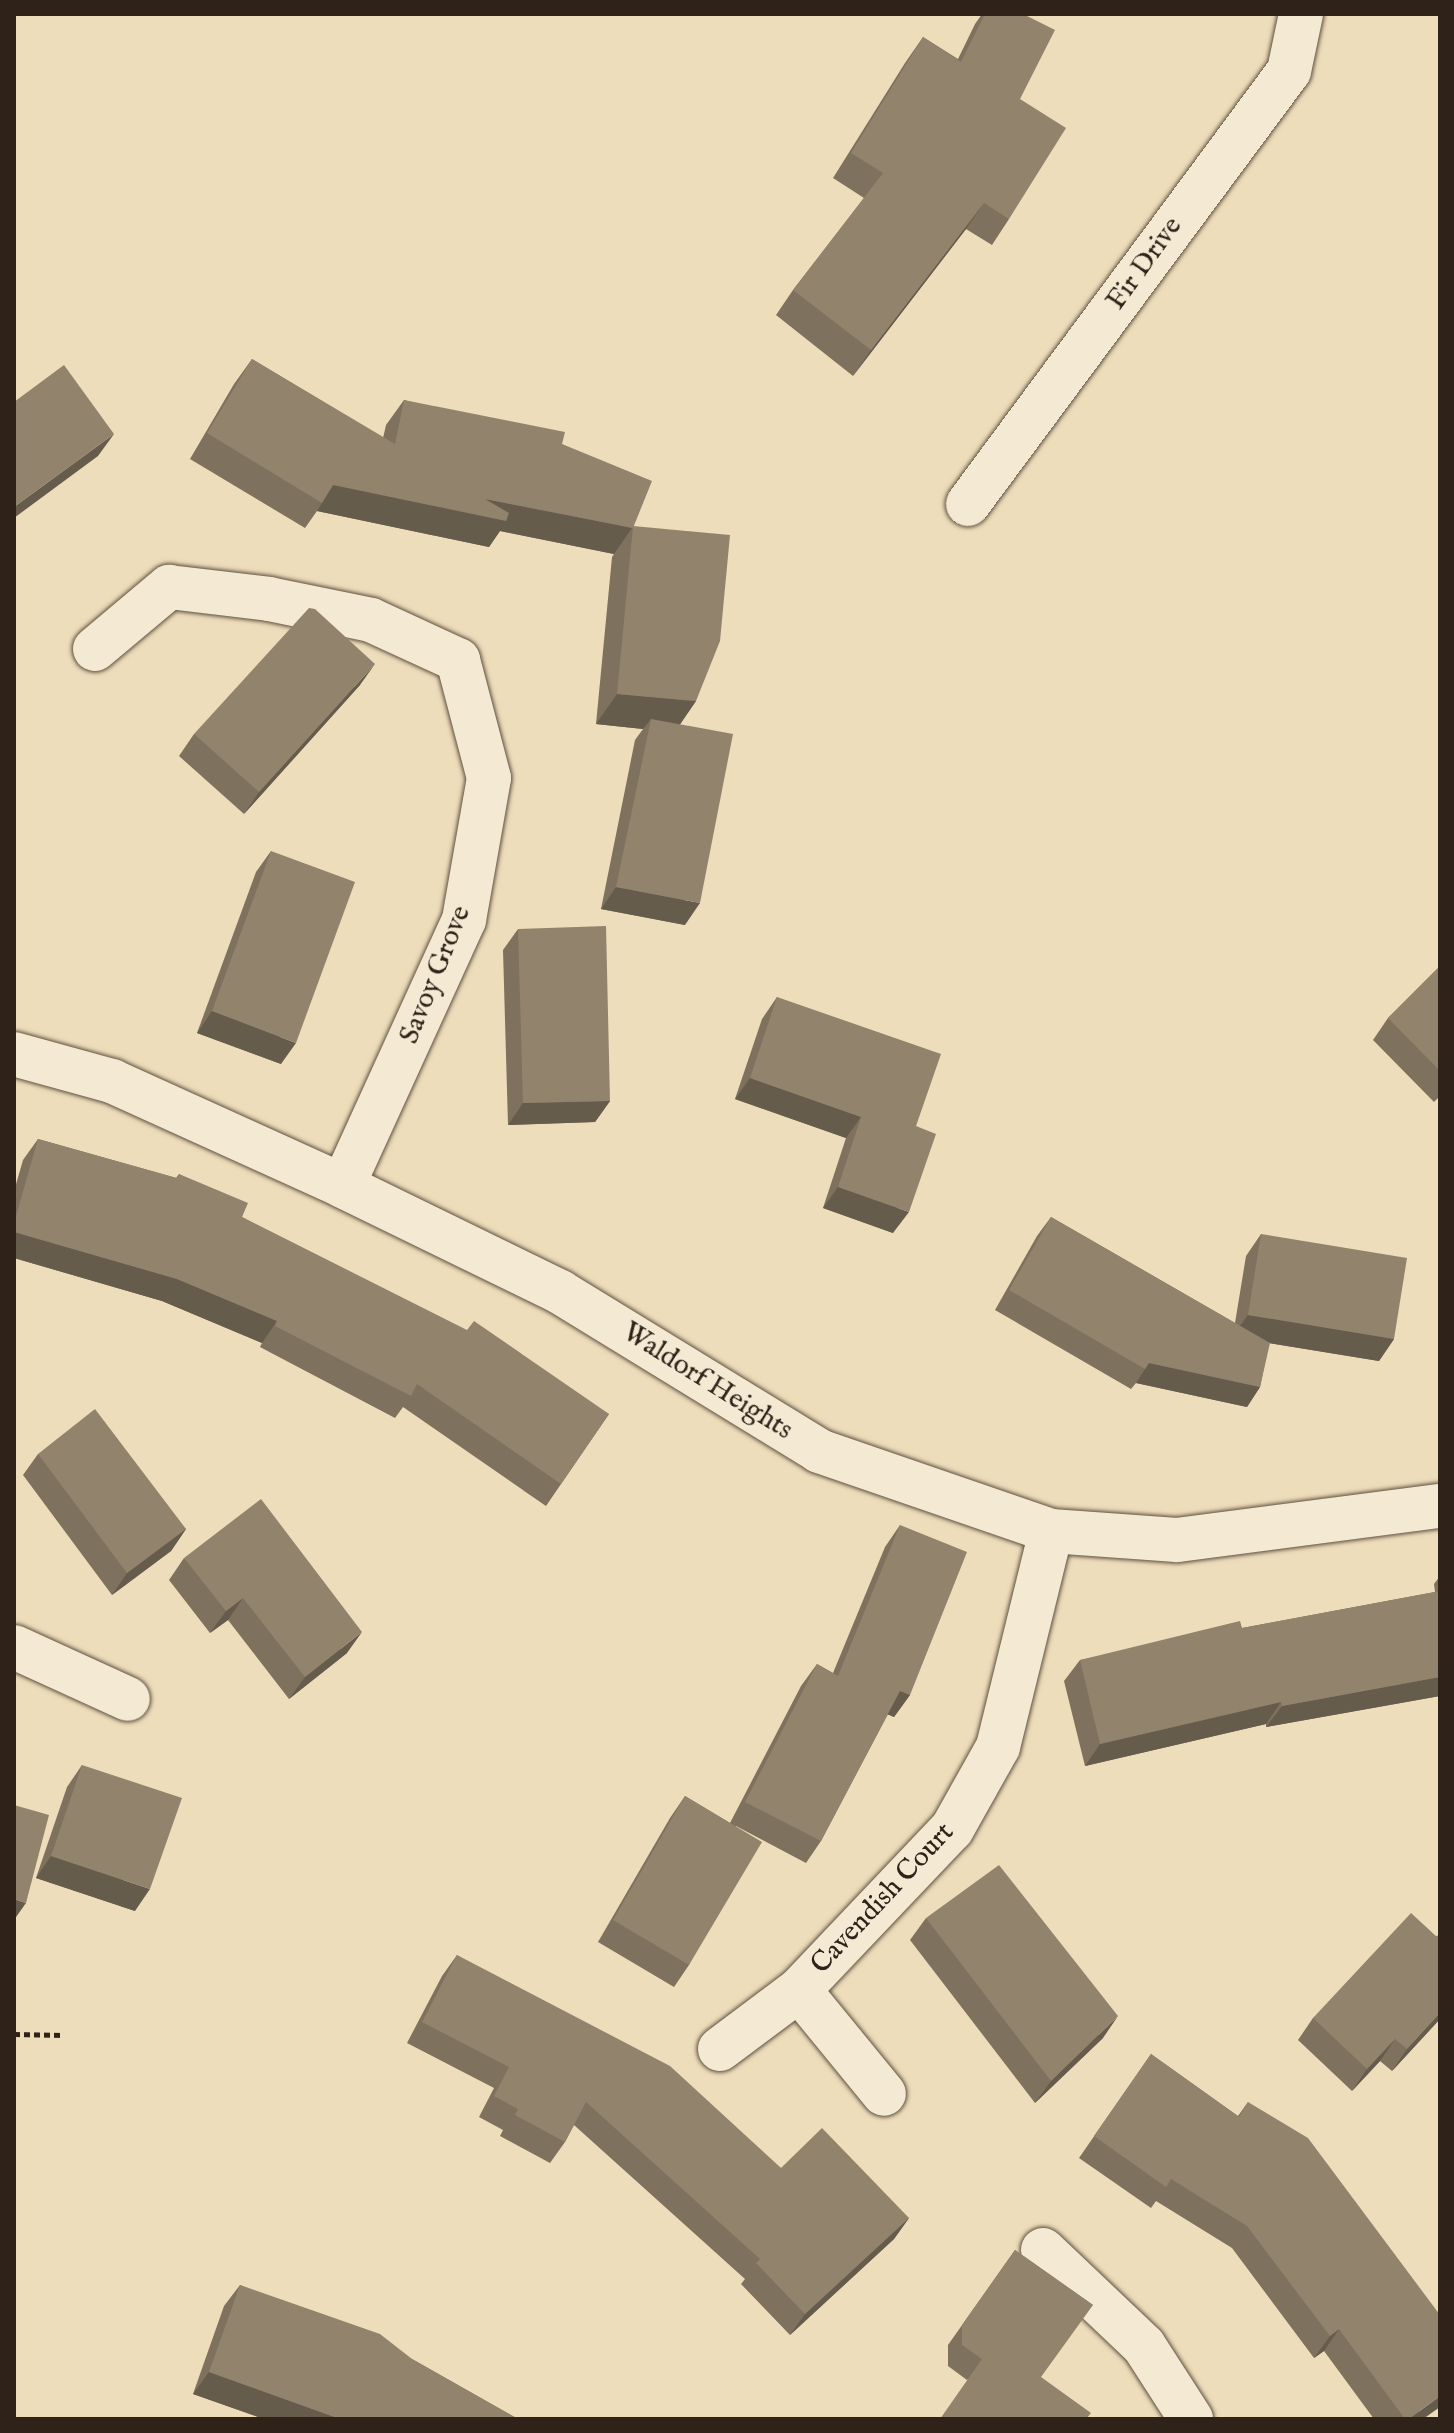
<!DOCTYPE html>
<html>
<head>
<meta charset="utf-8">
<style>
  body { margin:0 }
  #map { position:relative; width:1454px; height:2433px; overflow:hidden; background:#eeddba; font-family:"IM FELL English",serif }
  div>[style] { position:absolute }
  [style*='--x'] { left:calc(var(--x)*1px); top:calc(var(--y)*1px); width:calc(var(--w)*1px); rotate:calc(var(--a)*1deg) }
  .path>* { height:5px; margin-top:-2.5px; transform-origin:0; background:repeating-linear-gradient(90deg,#2e2219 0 6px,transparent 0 10px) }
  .roads { filter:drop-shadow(0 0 2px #5e5141) drop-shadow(0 0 2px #5e5141) }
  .minor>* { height:44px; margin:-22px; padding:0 22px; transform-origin:22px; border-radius:22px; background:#f4e9d2 }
  .wall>* { inset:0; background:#7e715e }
  .shaded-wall>* { inset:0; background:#665c4c }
  .building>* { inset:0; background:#92836d }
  span { translate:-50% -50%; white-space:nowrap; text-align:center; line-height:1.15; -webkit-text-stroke:7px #f4e9d2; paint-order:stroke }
  .street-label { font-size:28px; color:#2e2219 }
  .frame { position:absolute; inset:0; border:16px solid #2e2219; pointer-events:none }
</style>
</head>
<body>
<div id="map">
  <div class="path">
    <div style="--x:14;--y:2034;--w:50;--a:1.1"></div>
  </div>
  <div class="roads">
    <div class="minor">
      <div style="--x:968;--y:504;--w:539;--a:-53.45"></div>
      <div style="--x:1289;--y:71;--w:58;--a:-78.1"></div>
      <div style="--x:95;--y:649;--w:97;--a:-40"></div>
      <div style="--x:169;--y:587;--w:101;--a:6.8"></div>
      <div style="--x:269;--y:599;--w:104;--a:11.6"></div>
      <div style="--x:371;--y:620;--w:96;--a:24.7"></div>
      <div style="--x:458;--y:660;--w:122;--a:75.3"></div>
      <div style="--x:489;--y:778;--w:144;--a:100"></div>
      <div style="--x:464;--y:920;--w:292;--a:114.5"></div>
      <div style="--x:14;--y:1054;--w:102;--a:15.4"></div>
      <div style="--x:112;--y:1081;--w:254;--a:24.4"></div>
      <div style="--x:343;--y:1186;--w:242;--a:26"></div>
      <div style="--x:560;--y:1292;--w:304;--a:31.5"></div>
      <div style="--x:819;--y:1451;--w:245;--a:19"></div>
      <div style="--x:1051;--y:1531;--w:126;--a:4.1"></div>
      <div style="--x:1177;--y:1540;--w:265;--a:-7.4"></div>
      <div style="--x:14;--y:1647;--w:125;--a:24.5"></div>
      <div style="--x:799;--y:1990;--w:134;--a:50.7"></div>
      <div style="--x:720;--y:2049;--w:99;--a:-36.8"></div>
      <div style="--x:799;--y:1990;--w:222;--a:-46.5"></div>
      <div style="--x:952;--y:1829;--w:94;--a:-60.7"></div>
      <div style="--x:998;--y:1747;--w:222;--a:-76.2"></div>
      <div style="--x:1043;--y:2250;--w:139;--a:43.5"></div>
      <div style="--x:1144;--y:2346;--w:87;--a:57.2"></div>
    </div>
  </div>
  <div class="wall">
    <div style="clip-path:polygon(982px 14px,1023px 14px,1020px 99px,1009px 219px,992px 245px,966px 229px,853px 376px,776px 315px,793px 290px,864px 198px,833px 178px,905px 63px,923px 37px,958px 59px,975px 24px)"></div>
    <div style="clip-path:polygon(252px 359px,383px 438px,386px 425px,404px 400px,562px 444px,633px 526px,696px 701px,680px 724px,685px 925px,601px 909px,635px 740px,643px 729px,596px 724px,612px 557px,614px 554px,500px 531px,489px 547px,317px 511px,305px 528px,190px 459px,234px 384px)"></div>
    <div style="clip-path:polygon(360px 685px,244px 814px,179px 756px,194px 734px)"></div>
    <div style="clip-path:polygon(271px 851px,281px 1064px,197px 1033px,256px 872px)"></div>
    <div style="clip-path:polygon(518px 929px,610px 1101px,595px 1122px,508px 1125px,503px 950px)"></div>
    <div style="clip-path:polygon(1440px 966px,1440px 1096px,1434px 1102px,1373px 1040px,1388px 1018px)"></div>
    <div style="clip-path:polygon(777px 997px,916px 1126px,893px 1233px,823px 1208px,846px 1138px,735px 1099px,762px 1019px)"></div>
    <div style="clip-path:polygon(38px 1139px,176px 1178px,179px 1174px,242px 1217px,609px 1414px,546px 1506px,403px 1407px,395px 1418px,260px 1347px,262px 1343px,162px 1301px,14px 1258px,14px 1191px,23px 1160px)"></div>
    <div style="clip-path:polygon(1051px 1217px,1235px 1323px,1246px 1256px,1261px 1234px,1394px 1339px,1379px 1361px,1269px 1343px,1260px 1387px,1247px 1407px,1136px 1383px,1131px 1389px,995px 1310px,1037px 1236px)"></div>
    <div style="clip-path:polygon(38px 1454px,186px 1529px,171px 1551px,112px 1595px,23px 1475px)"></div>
    <div style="clip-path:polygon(900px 1525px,910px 1695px,894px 1717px,888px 1714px,821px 1841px,806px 1863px,736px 1826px,689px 1965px,674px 1987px,598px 1942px,670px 1818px,685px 1796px,730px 1823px,801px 1686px,817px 1664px,833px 1673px,885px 1547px)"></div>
    <div style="clip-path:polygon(184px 1558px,347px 1653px,289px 1699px,228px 1620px,210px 1633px,169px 1580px)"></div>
    <div style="clip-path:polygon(1440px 1576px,1440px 1696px,1266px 1727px,1266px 1724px,1085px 1766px,1064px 1681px,1080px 1660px,1242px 1628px,1435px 1592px,1434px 1584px)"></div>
    <div style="clip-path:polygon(82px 1765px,135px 1911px,36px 1878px,67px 1787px)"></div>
    <div style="clip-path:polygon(926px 1918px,1103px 2038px,1035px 2103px,910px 1940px)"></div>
    <div style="clip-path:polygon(1440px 1934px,1440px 2019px,1392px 2071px,1380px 2061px,1352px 2091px,1298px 2040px,1313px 2018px)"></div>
    <div style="clip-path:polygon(457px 1955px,781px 2168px,909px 2218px,894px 2239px,790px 2335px,741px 2284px,745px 2279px,574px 2125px,565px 2142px,550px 2163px,500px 2136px,503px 2130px,479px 2117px,494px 2088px,407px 2043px,442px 1976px)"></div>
    <div style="clip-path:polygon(1151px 2054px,1238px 2116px,1248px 2102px,1423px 2419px,1374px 2419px,1324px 2351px,1314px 2358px,1232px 2248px,1156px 2201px,1151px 2208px,1079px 2158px)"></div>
    <div style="clip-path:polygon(1015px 2250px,1093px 2305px,967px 2380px,948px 2366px,948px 2345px)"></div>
    <div style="clip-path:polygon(240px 2285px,412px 2359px,518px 2419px,264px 2419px,193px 2394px,224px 2306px)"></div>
  </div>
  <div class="shaded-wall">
    <div style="clip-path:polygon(984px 203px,966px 229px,853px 376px,871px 350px)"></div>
    <div style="clip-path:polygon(114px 434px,98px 456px,14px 518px,14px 507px)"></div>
    <div style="clip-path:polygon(333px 485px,485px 499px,632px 528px,614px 554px,500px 531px,489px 547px,317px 511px)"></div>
    <div style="clip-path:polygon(375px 664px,360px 685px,244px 814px,259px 792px)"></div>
    <div style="clip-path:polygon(617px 694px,696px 701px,675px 732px,651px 719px,643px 729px,596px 724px)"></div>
    <div style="clip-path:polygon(616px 887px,700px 903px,685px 925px,601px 909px)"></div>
    <div style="clip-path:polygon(212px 1011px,296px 1043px,281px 1064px,197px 1033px)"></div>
    <div style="clip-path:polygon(750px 1078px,861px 1117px,846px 1138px,735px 1099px)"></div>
    <div style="clip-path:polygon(610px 1101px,595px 1122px,508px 1125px,523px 1103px)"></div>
    <div style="clip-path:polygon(838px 1187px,909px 1212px,893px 1233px,823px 1208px)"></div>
    <div style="clip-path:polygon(14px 1232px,177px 1279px,277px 1321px,262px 1343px,162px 1301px,14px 1258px)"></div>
    <div style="clip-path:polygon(1248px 1315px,1394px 1339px,1379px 1361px,1232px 1337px)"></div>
    <div style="clip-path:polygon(1149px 1363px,1260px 1387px,1247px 1407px,1136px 1383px)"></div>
    <div style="clip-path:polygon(186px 1529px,171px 1551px,112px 1595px,127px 1573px)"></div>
    <div style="clip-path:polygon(243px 1598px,228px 1620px,210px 1633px,226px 1611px)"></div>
    <div style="clip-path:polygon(362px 1632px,347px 1653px,289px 1699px,305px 1677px)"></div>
    <div style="clip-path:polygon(1440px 1677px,1440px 1696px,1266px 1727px,1282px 1706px)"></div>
    <div style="clip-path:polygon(900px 1691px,910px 1695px,894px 1717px,884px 1713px)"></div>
    <div style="clip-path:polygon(1281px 1702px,1266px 1724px,1085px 1766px,1100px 1744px)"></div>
    <div style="clip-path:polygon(51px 1856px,150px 1889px,135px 1911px,36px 1878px)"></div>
    <div style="clip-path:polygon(14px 1899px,26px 1903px,14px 1920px)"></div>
    <div style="clip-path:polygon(1440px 2013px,1440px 2019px,1392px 2071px,1407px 2049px)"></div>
    <div style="clip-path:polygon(1118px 2016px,1103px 2038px,1035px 2103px,1051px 2081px)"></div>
    <div style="clip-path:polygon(1395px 2039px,1380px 2061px,1352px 2091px,1367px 2069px)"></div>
    <div style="clip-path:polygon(909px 2218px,894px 2239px,790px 2335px,805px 2314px)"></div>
    <div style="clip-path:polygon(1339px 2329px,1324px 2351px,1314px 2358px,1330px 2336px)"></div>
    <div style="clip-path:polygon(209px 2372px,340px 2419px,264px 2419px,193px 2394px)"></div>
    <div style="clip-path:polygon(1440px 2396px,1440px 2407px,1423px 2419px,1409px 2419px)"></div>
  </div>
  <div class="building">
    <div style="clip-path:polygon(985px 14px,1023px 14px,1055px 30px,1020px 99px,1066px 128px,1009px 219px,984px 203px,871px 350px,793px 290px,883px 173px,851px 153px,923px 37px,961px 62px)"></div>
    <div style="clip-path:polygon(252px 359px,395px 444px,404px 400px,565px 432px,562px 444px,652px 481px,633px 528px,485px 499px,509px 513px,506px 521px,333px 485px,322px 503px,207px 433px)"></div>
    <div style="clip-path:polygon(64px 365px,114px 434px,14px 507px,14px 402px)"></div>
    <div style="clip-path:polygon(633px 526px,730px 535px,720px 641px,696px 701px,617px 694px)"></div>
    <div style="clip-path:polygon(309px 608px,315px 609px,375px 664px,259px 792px,194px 734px)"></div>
    <div style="clip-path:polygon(651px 719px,733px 734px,700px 903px,616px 887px)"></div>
    <div style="clip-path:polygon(271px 851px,355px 882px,296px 1043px,212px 1011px)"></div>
    <div style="clip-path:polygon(606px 926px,610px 1101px,523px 1103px,518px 929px)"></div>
    <div style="clip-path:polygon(1440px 966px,1440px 1071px,1388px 1018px)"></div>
    <div style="clip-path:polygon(777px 997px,941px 1054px,916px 1126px,936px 1134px,909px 1212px,838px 1187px,861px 1117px,750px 1078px)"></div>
    <div style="clip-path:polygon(38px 1139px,177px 1178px,179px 1174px,248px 1203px,242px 1217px,467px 1330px,474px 1321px,609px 1414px,561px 1484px,417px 1384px,411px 1396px,275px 1326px,277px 1321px,177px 1279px,14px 1232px,14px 1223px)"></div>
    <div style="clip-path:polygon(1051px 1217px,1270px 1343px,1260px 1387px,1149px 1363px,1145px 1369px,1009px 1290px)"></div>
    <div style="clip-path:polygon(1261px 1234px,1407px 1258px,1394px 1339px,1248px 1315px)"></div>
    <div style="clip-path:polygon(95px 1409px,186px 1529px,127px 1573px,38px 1454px)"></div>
    <div style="clip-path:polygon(261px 1499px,362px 1632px,305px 1677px,243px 1598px,226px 1611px,184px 1558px)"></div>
    <div style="clip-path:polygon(900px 1525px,967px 1552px,910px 1695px,900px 1691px,821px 1841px,745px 1802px,817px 1664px,838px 1676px)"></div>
    <div style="clip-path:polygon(1440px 1591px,1440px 1677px,1282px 1706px,1281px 1702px,1100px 1744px,1080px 1660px,1240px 1621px,1242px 1628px)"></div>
    <div style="clip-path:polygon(82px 1765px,182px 1798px,150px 1889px,51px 1856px)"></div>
    <div style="clip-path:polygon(685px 1796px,762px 1842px,689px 1965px,613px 1920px)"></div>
    <div style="clip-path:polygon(14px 1805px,49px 1815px,26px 1903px,14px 1899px)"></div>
    <div style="clip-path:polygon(999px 1865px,1118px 2016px,1051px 2081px,926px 1918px)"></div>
    <div style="clip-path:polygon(1411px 1913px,1437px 1937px,1440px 1934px,1440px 2013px,1407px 2049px,1395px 2039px,1367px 2069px,1313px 2018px)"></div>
    <div style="clip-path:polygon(457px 1955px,670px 2066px,781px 2168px,822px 2128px,909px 2218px,805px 2314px,756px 2263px,760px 2259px,586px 2102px,565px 2142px,515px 2115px,518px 2109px,494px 2096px,509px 2067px,422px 2022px)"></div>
    <div style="clip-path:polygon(1151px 2054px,1239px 2117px,1248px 2102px,1308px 2138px,1440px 2315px,1440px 2396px,1409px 2419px,1405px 2419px,1339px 2329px,1330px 2336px,1247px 2226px,1171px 2179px,1166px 2187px,1094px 2136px)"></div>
    <div style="clip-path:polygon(1015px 2250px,1093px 2305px,1041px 2377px,1091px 2413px,1086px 2419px,940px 2419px,982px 2359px,962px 2345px,962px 2325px)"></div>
    <div style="clip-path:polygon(240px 2285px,380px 2334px,412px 2359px,518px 2419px,340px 2419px,209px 2372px)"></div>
  </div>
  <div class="street-label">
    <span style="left:1145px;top:264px;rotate:-54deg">Fir Drive</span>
    <span style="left:436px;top:975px;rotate:-68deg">Savoy Grove</span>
    <span style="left:707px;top:1382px;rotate:32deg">Waldorf Heights</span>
    <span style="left:883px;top:1899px;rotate:-47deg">Cavendish Court</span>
  </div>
  <div class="frame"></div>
</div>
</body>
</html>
